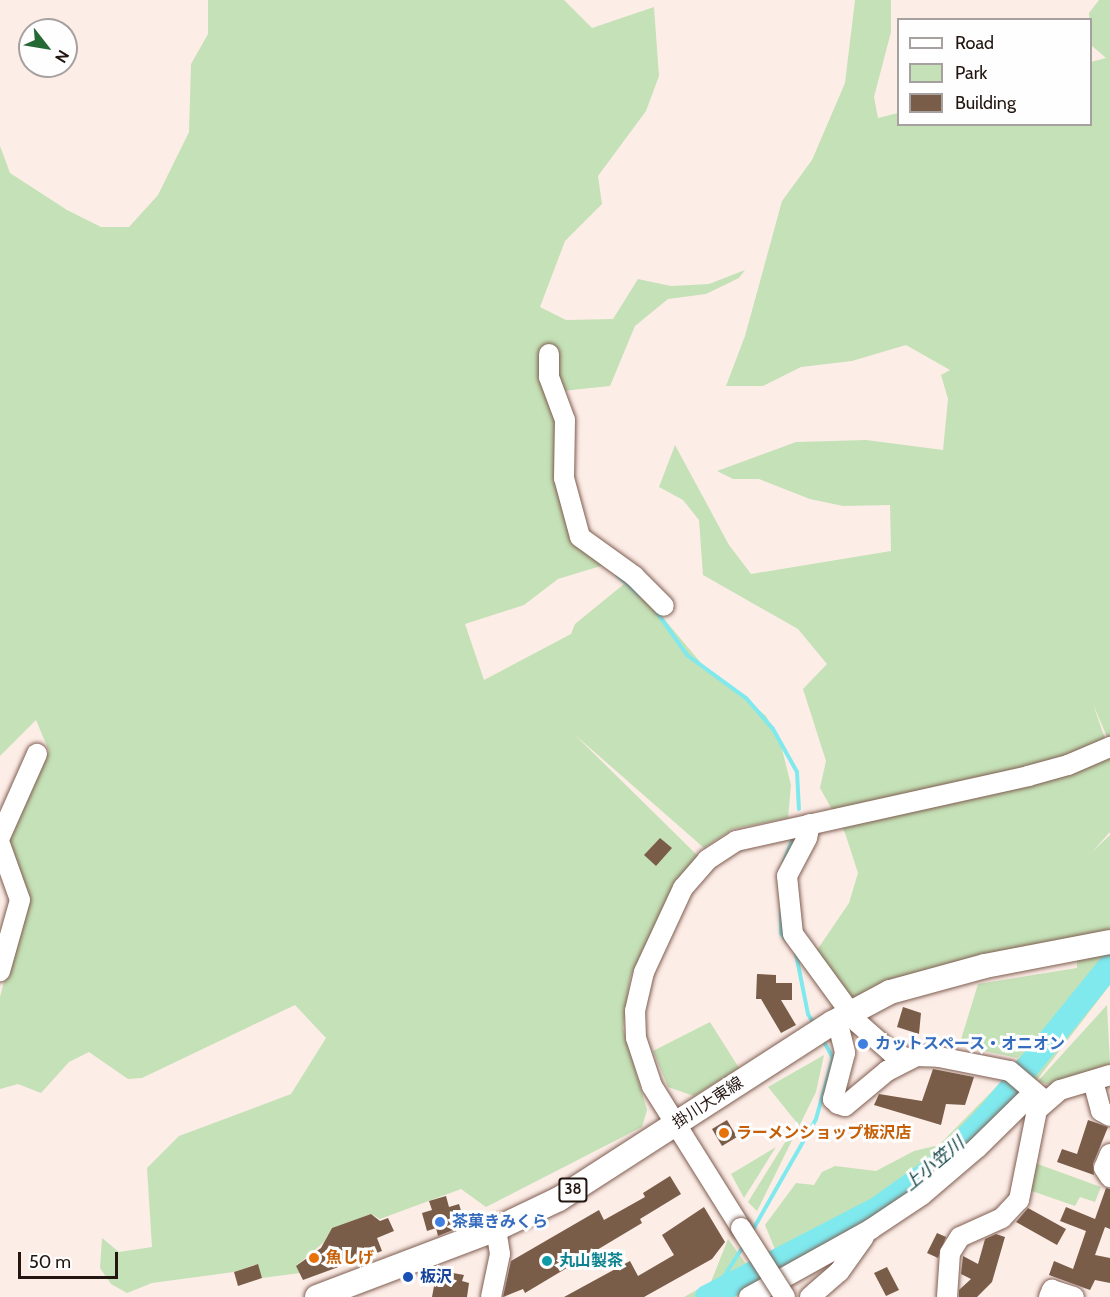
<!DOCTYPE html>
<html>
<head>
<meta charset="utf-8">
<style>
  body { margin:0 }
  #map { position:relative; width:1110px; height:1297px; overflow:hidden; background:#fdede7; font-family:Cabin,"Noto Sans JP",sans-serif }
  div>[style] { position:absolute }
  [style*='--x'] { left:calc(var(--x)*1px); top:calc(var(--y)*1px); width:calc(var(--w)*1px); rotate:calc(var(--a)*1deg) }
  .green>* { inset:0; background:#c5e1b7 }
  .stream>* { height:4px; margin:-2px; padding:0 2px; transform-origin:2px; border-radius:2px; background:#7fe9ee }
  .river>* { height:24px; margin:-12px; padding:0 12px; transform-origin:12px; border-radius:12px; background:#7fe9ee }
  .building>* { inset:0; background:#795d49 }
  .roads { filter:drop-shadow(0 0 2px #7e5d50) drop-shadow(0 0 2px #7e5d50) }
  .minor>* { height:20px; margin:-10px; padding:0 10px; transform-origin:10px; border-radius:10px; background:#fff }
  .major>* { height:24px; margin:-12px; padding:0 12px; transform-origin:12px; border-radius:12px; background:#fff }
  .bridges { filter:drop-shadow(0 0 2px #7e5d50) drop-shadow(0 0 2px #7e5d50) }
  .minor-bridge>* { height:20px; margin:-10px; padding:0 10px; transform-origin:10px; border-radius:10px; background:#fff }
  .dots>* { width:16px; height:16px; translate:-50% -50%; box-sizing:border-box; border:3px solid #fefefe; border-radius:50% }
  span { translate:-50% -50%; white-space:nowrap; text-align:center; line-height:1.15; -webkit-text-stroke:6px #fefefe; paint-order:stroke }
  .shield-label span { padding:2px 4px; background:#fefefe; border:2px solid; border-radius:4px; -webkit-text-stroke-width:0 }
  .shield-label { font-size:15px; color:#231611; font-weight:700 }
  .shop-label { font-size:16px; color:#366cbe; font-weight:700 }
  .left { translate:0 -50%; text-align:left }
  .street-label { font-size:16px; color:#231611 }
  .food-label { font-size:16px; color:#c56008; font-weight:700 }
  .culture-label { font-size:16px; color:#0d838f; font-weight:700 }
  .transit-label { font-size:16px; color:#164399; font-weight:700 }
  .water-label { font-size:18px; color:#154648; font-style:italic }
  .legend { position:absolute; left:897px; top:18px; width:195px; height:108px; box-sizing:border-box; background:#fefefe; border:2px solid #a6a19f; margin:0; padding:8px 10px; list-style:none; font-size:18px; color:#231611 }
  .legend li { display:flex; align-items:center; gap:12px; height:30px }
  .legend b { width:30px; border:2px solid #a6a19f }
  .north { position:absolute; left:18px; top:18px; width:60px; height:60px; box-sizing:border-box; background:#fefefe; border:2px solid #a6a19f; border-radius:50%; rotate:121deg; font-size:16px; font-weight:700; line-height:24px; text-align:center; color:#231611 }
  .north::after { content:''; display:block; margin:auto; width:21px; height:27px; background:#256a35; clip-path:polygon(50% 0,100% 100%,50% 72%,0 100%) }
  .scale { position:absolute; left:18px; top:1252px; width:100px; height:27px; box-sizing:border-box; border:3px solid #231611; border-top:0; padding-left:8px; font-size:18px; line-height:21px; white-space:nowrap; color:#231611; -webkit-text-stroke:4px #fefefe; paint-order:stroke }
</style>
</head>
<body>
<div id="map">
  <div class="green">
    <div style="clip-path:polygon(208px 0,564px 0,592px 28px,654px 7px,659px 76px,646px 111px,598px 176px,602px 204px,565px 241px,540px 307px,566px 320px,613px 319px,638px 279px,671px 286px,709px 284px,745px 270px,739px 278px,706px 294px,668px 299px,635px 326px,610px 386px,562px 391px,580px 537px,614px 562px,558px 579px,524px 605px,465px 624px,484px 680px,571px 634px,575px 624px,624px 584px,649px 601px,701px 663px,766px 716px,780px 741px,791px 785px,788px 818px,733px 829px,704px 848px,574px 734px,699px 857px,675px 885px,630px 978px,623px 1028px,647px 1110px,642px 1127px,486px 1207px,461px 1189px,380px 1219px,371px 1214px,332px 1228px,324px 1242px,296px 1266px,300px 1273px,262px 1278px,257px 1264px,234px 1272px,152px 1283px,127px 1293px,111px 1284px,100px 1268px,102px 1238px,119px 1252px,152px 1247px,147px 1168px,179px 1136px,291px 1094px,326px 1038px,295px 1005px,142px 1078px,128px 1079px,89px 1052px,69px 1062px,41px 1093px,18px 1084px,0 1089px,0 997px,27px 894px,4px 838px,49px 751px,36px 720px,0 756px,0 146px,10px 173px,67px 210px,101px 227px,129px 227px,158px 195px,189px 132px,191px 64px,208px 34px)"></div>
    <div style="clip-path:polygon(855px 0,891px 0,891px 32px,874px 97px,878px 118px,898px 113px,898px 124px,1090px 124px,1091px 62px,1106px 58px,1091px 45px,1089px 13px,1099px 0,1110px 0,1110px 744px,1093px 704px,1110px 753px,1110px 832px,1092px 852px,1110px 835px,1110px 985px,1030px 1089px,987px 1135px,844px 1241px,735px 1297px,684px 1297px,711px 1282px,728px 1239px,749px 1268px,776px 1252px,765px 1225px,796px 1183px,814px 1185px,822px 1172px,835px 1166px,876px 1171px,914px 1151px,939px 1145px,1003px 1080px,1021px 1054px,1018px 1058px,959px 1046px,978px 984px,1077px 968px,1077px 936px,850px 999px,815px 953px,849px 903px,858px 873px,845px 833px,820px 788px,826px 761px,803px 689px,827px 664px,798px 629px,703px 575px,699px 520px,683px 500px,659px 487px,675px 445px,729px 545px,751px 574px,891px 551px,890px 505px,843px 506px,810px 499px,759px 479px,733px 479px,717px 471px,796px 442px,866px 440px,943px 450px,948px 399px,941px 375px,950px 370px,906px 345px,852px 361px,801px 367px,763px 386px,726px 386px,745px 336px,782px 201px,812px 160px,845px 83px)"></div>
    <div style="clip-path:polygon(1107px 1005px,1110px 1064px,1049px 1085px,1038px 1081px)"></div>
    <div style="clip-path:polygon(710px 1022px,739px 1068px,694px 1096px,668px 1087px,653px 1051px)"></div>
    <div style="clip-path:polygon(824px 1055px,816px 1092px,757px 1211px,748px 1202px,797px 1123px,768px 1087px)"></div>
    <div style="clip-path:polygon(776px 1147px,744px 1198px,731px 1174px)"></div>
    <div style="clip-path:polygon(1035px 1163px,1101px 1187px,1095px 1202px,1080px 1197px,1075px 1206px,1029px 1190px)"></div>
  </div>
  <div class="stream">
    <div style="--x:617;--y:575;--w:31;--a:42"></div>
    <div style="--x:656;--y:611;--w:54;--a:54.8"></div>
    <div style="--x:687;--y:655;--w:73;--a:36.1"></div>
    <div style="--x:746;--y:698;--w:41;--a:48.9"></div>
    <div style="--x:773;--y:729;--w:49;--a:60.8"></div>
    <div style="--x:797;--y:772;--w:37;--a:87"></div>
    <div style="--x:783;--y:864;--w:26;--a:-69"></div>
    <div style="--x:781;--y:910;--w:23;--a:90"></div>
    <div style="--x:781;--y:933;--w:9;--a:54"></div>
    <div style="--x:796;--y:954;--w:61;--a:78.7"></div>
    <div style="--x:808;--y:1014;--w:12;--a:59"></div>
    <div style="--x:751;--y:1233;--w:131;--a:-60.3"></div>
    <div style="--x:816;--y:1119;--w:63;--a:-74.4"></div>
    <div style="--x:833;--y:1058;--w:23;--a:-119"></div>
    <div style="--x:713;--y:1294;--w:58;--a:-57.7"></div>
  </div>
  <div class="river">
    <div style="--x:707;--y:1297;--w:191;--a:-27.4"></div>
    <div style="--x:877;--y:1209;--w:82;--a:-35.6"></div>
    <div style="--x:944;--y:1161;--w:69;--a:-46.2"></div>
    <div style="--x:992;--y:1111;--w:187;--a:-50.9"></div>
  </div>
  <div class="building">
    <div style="clip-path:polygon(660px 838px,672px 848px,656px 866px,644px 855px)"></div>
    <div style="clip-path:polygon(757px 974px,776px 975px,776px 983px,792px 983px,792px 1000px,781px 1000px,796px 1025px,781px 1033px,761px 999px,756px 999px)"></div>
    <div style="clip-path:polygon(903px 1007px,921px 1013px,919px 1034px,897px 1027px)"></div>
    <div style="clip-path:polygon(933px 1069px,974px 1077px,965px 1105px,946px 1104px,941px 1125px,874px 1105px,879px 1094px,922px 1101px)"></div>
    <div style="clip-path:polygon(727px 1120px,737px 1137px,722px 1146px,712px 1129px)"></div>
    <div style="clip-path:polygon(1088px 1120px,1108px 1127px,1093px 1164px,1094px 1175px,1057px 1162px,1062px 1149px,1077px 1154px)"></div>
    <div style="clip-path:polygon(670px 1176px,681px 1194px,640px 1219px,642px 1223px,525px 1293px,523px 1289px,503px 1297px,511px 1261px,599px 1210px,604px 1220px,645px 1197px,643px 1193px)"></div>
    <div style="clip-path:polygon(1106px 1188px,1110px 1189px,1110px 1229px,1105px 1227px,1095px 1255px,1110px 1258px,1110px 1283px,1095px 1280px,1090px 1290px,1049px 1275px,1054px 1261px,1073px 1269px,1086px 1231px,1060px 1221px,1066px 1207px,1095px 1219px)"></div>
    <div style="clip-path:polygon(446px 1196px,449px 1207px,459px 1204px,462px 1214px,454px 1216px,458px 1228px,438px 1236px,436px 1228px,427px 1231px,422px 1213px,432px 1210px,429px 1201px)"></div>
    <div style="clip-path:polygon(704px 1207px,725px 1242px,712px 1259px,644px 1297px,564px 1297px,630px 1261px,638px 1276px,674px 1255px,662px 1235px)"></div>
    <div style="clip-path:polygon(1028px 1208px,1066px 1229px,1057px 1245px,1016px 1222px)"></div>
    <div style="clip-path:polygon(371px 1214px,380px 1221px,388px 1218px,394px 1231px,377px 1238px,382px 1251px,303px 1280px,296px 1266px,321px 1248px,332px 1228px)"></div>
    <div style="clip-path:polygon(937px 1233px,946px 1237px,938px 1258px,927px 1253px)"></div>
    <div style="clip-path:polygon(996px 1234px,1005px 1237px,992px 1282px,977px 1297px,959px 1297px,959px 1290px,971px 1279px,961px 1274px,963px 1256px,978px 1264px,985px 1239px)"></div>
    <div style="clip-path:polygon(258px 1264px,262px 1278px,238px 1286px,234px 1272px)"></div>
    <div style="clip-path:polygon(887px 1267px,899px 1290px,886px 1296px,874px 1273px)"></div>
    <div style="clip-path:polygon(437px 1270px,464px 1275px,462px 1281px,469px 1283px,467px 1297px,432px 1297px)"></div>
  </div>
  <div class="roads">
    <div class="minor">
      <div style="--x:549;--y:354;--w:23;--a:90"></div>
      <div style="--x:549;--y:377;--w:46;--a:69.6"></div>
      <div style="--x:565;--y:420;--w:58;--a:91"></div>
      <div style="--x:564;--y:478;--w:61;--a:74.8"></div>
      <div style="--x:580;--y:537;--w:67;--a:35.8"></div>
      <div style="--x:634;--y:576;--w:42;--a:45"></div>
      <div style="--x:810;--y:824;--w:14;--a:102"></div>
      <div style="--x:807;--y:838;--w:43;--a:117.8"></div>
      <div style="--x:787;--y:876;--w:58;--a:84.1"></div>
      <div style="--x:793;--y:934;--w:110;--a:53.9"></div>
      <div style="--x:858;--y:1023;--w:45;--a:41.4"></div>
      <div style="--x:892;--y:1053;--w:16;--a:18"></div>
      <div style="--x:0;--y:837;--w:91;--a:-66"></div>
      <div style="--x:0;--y:844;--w:59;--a:70.3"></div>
      <div style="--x:20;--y:900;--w:74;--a:105.7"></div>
      <div style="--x:837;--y:1020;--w:34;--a:76"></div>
      <div style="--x:845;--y:1053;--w:48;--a:104.6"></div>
      <div style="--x:833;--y:1099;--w:7;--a:45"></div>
      <div style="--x:838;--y:1104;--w:7;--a:16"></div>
      <div style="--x:845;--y:1106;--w:55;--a:-39.8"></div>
      <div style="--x:887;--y:1071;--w:33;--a:-27"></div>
      <div style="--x:916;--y:1056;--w:23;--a:2"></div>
      <div style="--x:939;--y:1057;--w:72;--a:11.2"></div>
      <div style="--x:1010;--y:1071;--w:46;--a:40.6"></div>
      <div style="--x:1093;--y:1081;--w:31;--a:75"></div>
      <div style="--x:1101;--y:1111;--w:10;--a:29"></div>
      <div style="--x:1110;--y:1154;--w:15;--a:113"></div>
      <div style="--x:1104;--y:1168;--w:11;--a:56"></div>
      <div style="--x:741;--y:1228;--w:168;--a:-122.1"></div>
      <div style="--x:652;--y:1086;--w:51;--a:-108.4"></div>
      <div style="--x:636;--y:1038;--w:27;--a:-92"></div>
      <div style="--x:635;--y:1011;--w:40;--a:-77"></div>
      <div style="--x:644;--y:972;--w:93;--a:-65.1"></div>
      <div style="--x:683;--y:888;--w:37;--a:-49"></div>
      <div style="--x:707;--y:860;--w:35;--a:-33"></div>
      <div style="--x:736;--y:841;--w:299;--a:-12.5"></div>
      <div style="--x:1028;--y:776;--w:41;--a:-15.4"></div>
      <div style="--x:1068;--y:765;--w:46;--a:-23.2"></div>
      <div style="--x:491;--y:1297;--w:44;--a:-78.2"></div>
      <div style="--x:500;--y:1254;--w:25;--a:-99"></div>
      <div style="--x:749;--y:1297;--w:140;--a:-29.1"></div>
      <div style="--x:871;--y:1229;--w:61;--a:-33.7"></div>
      <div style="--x:922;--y:1195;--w:72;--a:-40.5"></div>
      <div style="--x:977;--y:1148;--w:80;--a:-44.5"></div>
      <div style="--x:810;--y:1297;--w:38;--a:-41"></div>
      <div style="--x:839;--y:1272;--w:43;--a:-54.5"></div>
      <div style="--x:947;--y:1297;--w:44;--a:-86.1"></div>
      <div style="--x:950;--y:1253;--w:19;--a:-58"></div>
      <div style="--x:960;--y:1237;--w:46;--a:-24.3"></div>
      <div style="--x:1002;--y:1218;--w:25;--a:-47"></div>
      <div style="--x:1019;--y:1200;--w:92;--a:-78.7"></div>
      <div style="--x:1037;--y:1110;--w:30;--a:-41"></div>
      <div style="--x:1060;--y:1090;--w:52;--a:-16.7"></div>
      <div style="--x:1049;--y:1297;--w:8;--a:-67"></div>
      <div style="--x:1052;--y:1290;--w:23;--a:18"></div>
    </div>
    <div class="major">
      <div style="--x:317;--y:1297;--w:191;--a:-20.8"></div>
      <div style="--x:496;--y:1229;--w:70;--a:-25.5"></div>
      <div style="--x:559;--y:1199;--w:325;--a:-32.8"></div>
      <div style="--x:832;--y:1023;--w:66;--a:-28.1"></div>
      <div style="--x:890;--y:992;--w:98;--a:-15.3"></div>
      <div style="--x:985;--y:966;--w:127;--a:-10.9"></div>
    </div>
  </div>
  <div class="bridges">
    <div class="minor-bridge">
      <div style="--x:741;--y:1228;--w:82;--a:57.5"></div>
    </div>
  </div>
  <div class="dots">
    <div style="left:863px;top:1044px;background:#3f7fe0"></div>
    <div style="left:724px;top:1133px;background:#e8710a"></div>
    <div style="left:440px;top:1222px;background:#3f7fe0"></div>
    <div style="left:314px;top:1258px;background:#e8710a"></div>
    <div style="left:547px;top:1261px;background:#0f9aa8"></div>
    <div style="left:408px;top:1277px;background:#1a4fb4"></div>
  </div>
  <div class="shield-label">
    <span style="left:573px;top:1190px">38</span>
  </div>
  <div class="shop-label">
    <span class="left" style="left:875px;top:1044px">カットスペース・オニオン</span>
    <span class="left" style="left:452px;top:1222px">茶菓きみくら</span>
  </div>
  <div class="street-label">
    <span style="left:708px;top:1103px;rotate:-33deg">掛川大東線</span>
  </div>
  <div class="food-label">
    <span class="left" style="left:736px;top:1133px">ラーメンショップ板沢店</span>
    <span class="left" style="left:326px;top:1258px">魚しげ</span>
  </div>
  <div class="culture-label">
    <span class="left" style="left:559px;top:1261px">丸山製茶</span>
  </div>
  <div class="transit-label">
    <span class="left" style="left:420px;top:1277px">板沢</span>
  </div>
  <div class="water-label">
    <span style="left:934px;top:1164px;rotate:-40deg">上小笠川</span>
  </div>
  <ul class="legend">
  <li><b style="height:8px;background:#fff"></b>Road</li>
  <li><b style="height:16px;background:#c5e1b7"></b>Park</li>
  <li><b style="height:16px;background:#795d49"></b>Building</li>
  </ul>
  <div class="north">N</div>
  <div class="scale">50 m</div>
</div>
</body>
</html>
